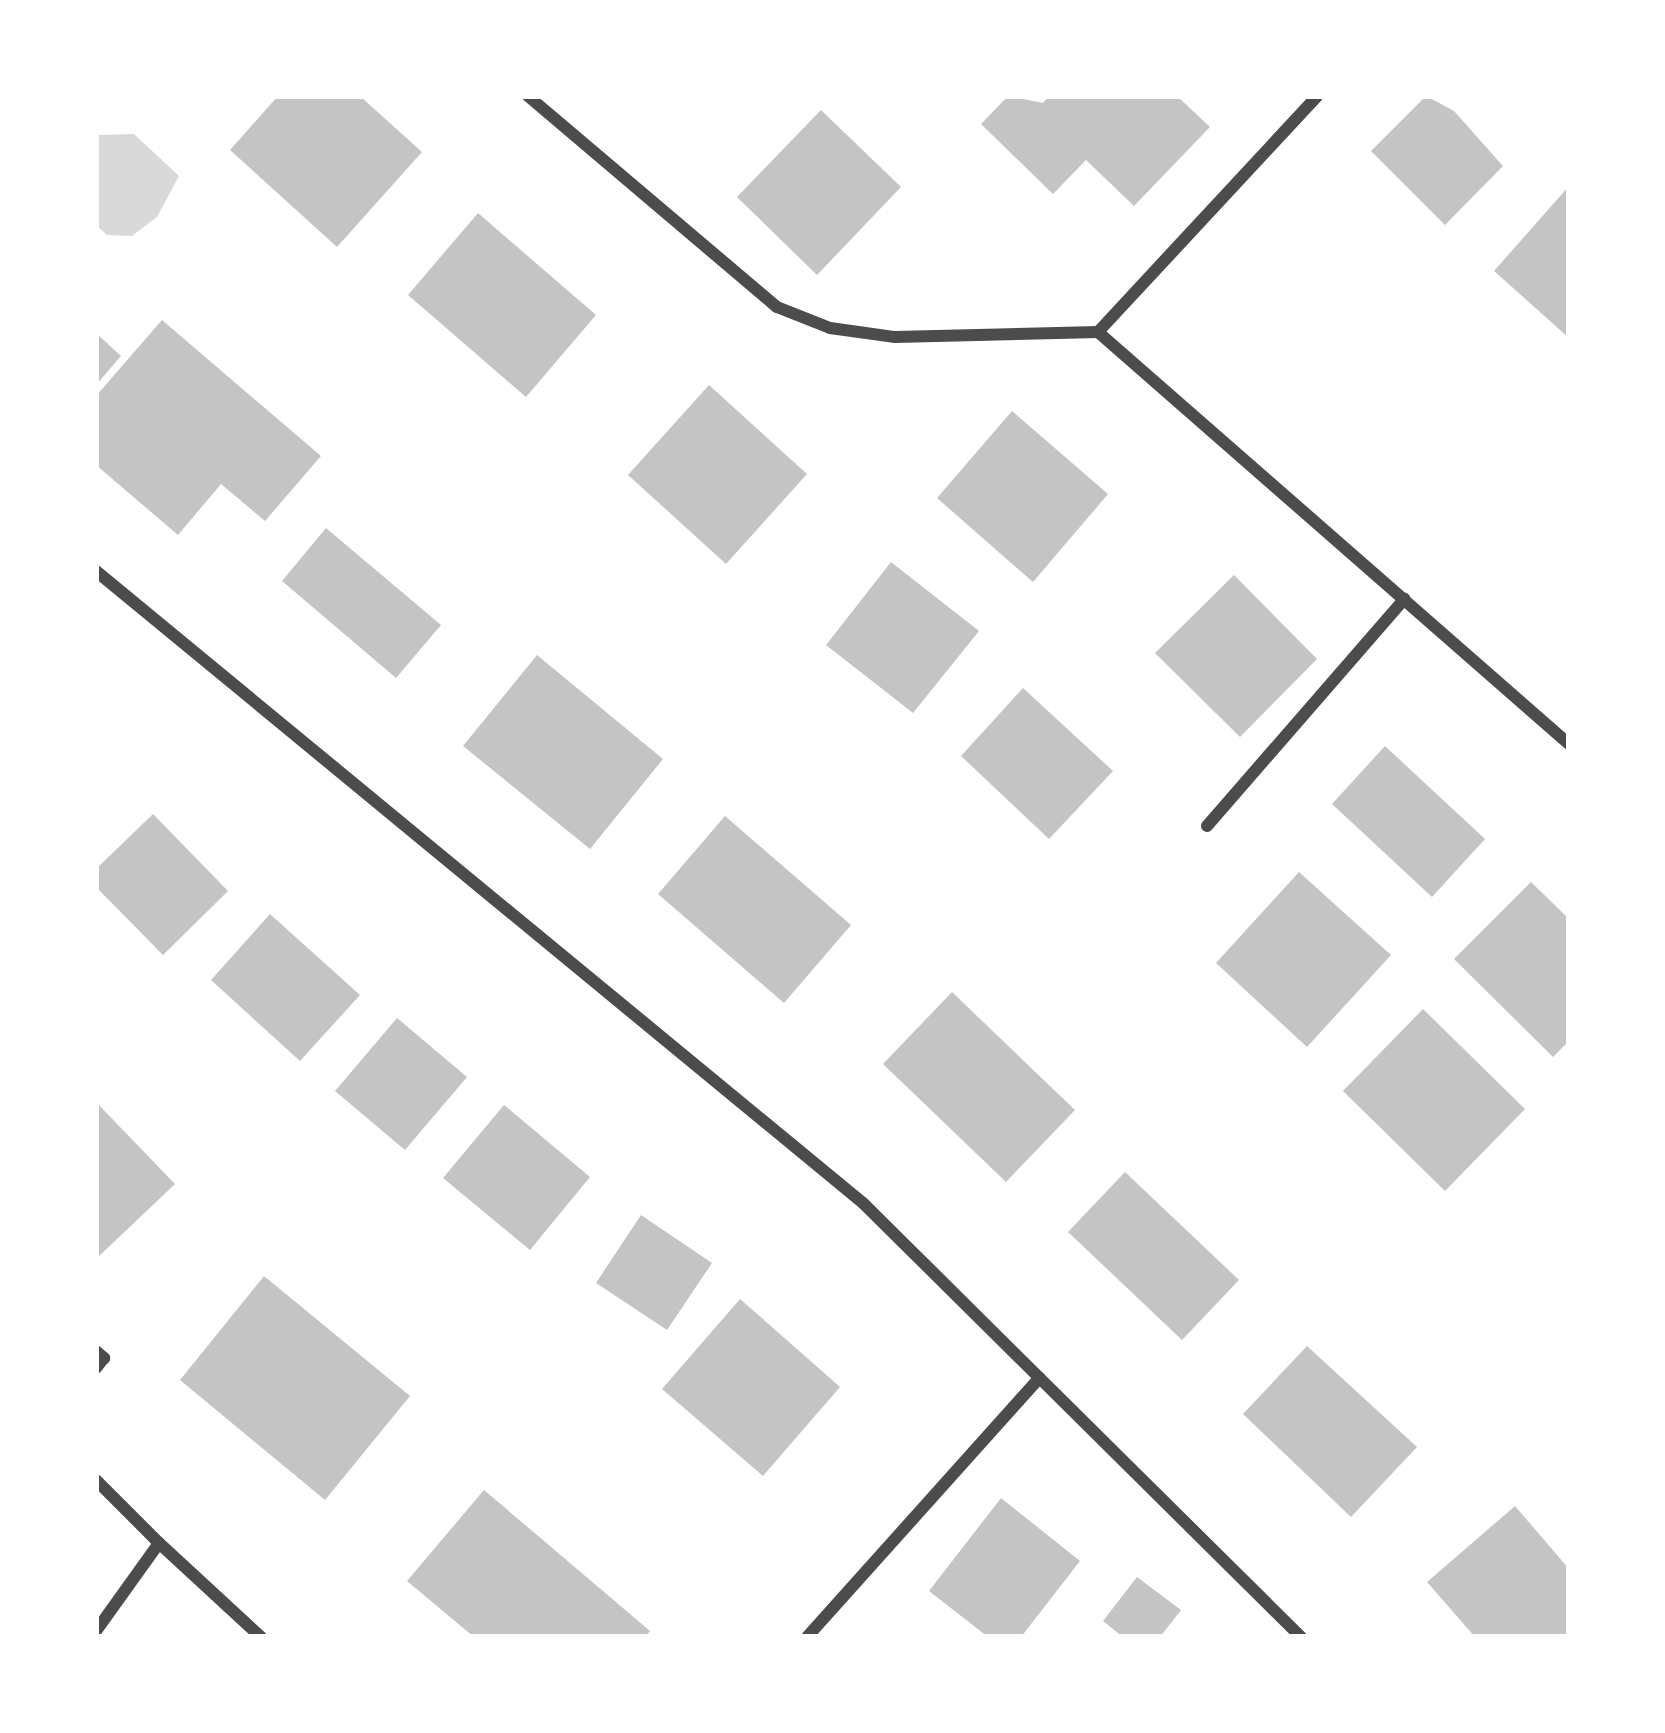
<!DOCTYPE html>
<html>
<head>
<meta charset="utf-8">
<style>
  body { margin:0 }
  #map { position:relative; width:1665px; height:1733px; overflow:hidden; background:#fff; font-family:"Varela Round",sans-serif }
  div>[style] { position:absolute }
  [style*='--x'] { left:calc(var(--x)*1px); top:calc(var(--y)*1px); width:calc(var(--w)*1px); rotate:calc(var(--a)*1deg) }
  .water>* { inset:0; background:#d9d9d9 }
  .building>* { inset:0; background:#c4c4c4 }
  .minor>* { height:12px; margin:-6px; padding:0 6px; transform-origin:6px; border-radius:6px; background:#4c4c4c }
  span { translate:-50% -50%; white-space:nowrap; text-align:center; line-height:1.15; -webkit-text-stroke:12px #fff; paint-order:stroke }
  .frame { position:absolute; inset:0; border:99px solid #fff; pointer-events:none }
</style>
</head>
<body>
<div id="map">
  <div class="water">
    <div style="clip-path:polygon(134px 134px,179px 176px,157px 217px,132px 236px,107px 235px,96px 225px,96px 135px)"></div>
  </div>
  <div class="building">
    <div style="clip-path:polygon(278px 96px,360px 96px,422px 152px,337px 247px,230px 150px)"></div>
    <div style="clip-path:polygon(1008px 96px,1043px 103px,1049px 96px,1177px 96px,1210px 127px,1134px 206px,1086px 160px,1053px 194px,981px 124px)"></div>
    <div style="clip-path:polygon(1426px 96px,1454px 111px,1503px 166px,1445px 225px,1371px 151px)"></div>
    <div style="clip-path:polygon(821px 110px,901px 187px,817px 275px,737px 197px)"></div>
    <div style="clip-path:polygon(1569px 186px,1569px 338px,1494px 271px)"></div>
    <div style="clip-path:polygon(478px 213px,596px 315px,526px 397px,408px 295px)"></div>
    <div style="clip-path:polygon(162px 320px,321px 456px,265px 521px,221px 484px,178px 535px,96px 465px,96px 396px)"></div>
    <div style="clip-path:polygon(96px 333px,121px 356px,96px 385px)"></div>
    <div style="clip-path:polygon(709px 385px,807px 474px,726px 564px,628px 475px)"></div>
    <div style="clip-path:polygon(1012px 411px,1108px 494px,1033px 582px,937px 498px)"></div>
    <div style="clip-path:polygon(326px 528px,441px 625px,396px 678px,282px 581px)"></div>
    <div style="clip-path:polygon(891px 562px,979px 631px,913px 713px,826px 645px)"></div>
    <div style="clip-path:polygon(1234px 575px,1317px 659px,1240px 737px,1155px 653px)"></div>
    <div style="clip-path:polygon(537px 655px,663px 759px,590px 849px,463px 746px)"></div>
    <div style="clip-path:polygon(1023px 688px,1113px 771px,1049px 839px,961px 756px)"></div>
    <div style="clip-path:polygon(1385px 746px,1485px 839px,1432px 897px,1332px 804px)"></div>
    <div style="clip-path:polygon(153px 814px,228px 891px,163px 955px,96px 887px,96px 869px)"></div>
    <div style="clip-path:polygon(725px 816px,851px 925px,784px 1003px,658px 894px)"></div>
    <div style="clip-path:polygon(1299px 872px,1391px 955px,1307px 1047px,1216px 963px)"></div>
    <div style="clip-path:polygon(1531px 882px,1569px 919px,1569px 1041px,1553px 1057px,1454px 959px)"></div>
    <div style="clip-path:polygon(270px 914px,360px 995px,300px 1061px,211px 980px)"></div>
    <div style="clip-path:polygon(952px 992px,1075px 1110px,1006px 1182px,883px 1064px)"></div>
    <div style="clip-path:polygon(1423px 1009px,1525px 1109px,1445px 1191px,1343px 1091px)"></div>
    <div style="clip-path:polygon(397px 1018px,467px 1077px,405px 1150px,335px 1091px)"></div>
    <div style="clip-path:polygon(96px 1102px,175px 1184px,96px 1259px)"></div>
    <div style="clip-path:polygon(504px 1105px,590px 1177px,530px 1250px,443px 1178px)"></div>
    <div style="clip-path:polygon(1125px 1172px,1239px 1280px,1182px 1340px,1068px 1232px)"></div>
    <div style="clip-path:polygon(641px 1215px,712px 1263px,667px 1330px,596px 1283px)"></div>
    <div style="clip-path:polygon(264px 1276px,410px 1396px,325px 1500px,180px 1380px)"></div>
    <div style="clip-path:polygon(740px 1299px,840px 1387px,763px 1476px,662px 1389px)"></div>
    <div style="clip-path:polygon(1307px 1346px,1417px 1447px,1351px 1517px,1243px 1414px)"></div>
    <div style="clip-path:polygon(484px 1490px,650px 1631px,645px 1637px,474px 1637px,407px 1581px)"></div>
    <div style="clip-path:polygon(1001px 1498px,1080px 1561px,1021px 1637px,988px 1637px,929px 1591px)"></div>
    <div style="clip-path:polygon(1515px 1506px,1569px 1569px,1569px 1637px,1475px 1637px,1427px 1582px)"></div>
    <div style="clip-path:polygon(1137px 1577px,1181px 1610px,1160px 1637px,1123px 1637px,1103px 1621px)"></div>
  </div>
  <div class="minor">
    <div style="--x:528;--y:96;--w:326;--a:40.3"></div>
    <div style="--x:777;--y:307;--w:57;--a:21.6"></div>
    <div style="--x:830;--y:328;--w:66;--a:7.9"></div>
    <div style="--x:895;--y:337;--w:203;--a:-1.4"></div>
    <div style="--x:1098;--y:332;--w:626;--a:41.18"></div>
    <div style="--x:1098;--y:332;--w:322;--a:-47.1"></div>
    <div style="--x:96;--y:571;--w:994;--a:39.49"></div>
    <div style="--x:863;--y:1203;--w:617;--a:44.74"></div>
    <div style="--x:1207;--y:826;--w:301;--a:-49"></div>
    <div style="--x:96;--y:1351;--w:11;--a:41"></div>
    <div style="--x:104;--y:1358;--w:13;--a:129"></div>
    <div style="--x:96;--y:1480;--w:89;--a:45"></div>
    <div style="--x:96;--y:1631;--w:108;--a:-54.4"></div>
    <div style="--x:159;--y:1543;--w:139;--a:42.7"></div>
    <div style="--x:807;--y:1637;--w:348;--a:-48.1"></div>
  </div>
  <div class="frame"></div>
</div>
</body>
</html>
